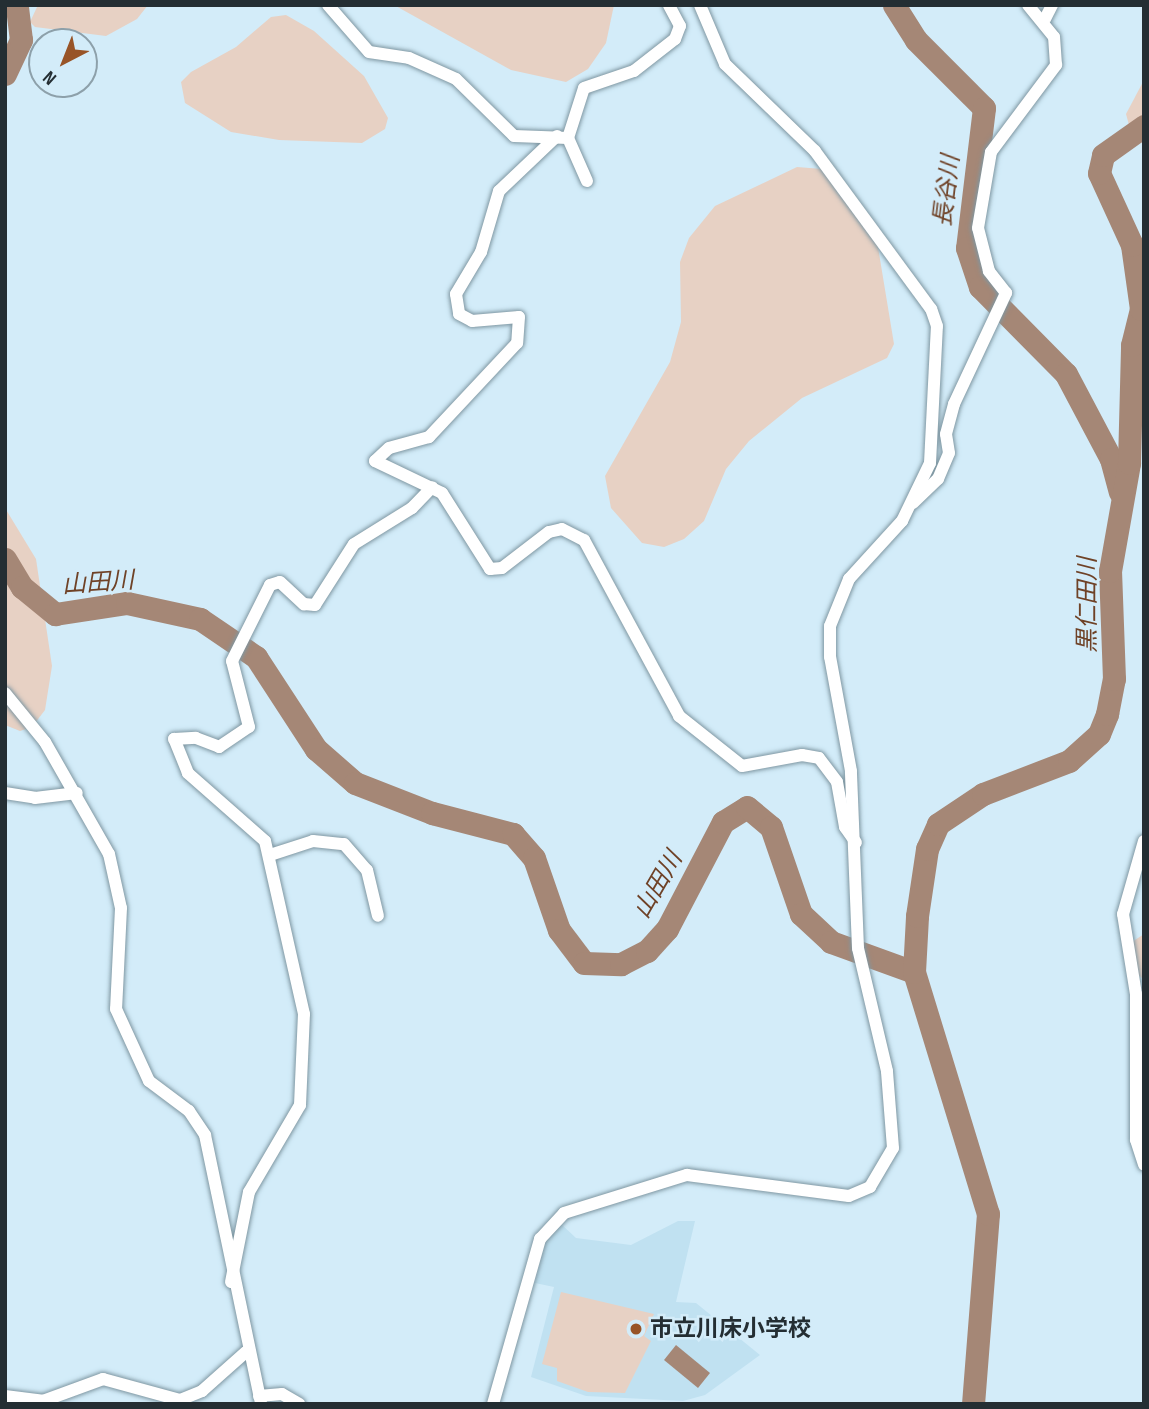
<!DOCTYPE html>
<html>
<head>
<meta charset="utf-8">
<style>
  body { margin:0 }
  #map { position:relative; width:1149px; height:1409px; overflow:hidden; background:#d3ecf9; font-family:"Sofia Sans Condensed","Noto Sans JP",sans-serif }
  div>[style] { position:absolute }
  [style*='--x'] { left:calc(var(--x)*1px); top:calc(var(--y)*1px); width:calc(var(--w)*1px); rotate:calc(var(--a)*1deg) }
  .built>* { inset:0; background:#c0e1f1 }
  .green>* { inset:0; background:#e7d1c4 }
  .water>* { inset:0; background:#a58776 }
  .river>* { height:23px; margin:-11.5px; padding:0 11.5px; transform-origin:11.5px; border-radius:11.5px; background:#a58776 }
  .roads { filter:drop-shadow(0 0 2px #7f97a2) drop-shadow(0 0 2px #7f97a2) }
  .minor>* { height:12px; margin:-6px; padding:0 6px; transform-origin:6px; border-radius:6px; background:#fff }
  .dots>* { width:19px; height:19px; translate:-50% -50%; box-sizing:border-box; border:4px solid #d3ecf9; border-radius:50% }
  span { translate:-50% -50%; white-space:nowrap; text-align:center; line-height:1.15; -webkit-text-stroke:5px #d3ecf9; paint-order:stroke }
  .poi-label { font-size:23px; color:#242e33; font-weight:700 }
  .left { translate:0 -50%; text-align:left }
  .water-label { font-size:24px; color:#6f4227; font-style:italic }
  .frame { position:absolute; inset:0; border:7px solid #242e33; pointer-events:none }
  .north { position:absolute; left:28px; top:28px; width:70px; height:70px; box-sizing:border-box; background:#d3ecf9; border:2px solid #8da0aa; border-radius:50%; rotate:222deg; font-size:19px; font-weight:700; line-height:28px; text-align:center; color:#242e33 }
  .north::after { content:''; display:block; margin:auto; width:24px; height:32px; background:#985427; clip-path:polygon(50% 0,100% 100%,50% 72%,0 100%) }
</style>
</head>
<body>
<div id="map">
  <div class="built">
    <div style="clip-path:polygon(678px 1221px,695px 1221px,676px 1302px,696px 1303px,760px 1355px,705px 1395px,683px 1401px,586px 1396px,531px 1377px,554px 1287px,535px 1283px,546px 1239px,560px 1223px,576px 1238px,631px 1245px)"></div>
  </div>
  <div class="green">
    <div style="clip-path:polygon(38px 5px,148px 5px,137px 19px,106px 36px,35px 27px,30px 22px)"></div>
    <div style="clip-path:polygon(394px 5px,614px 5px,606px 43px,588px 69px,566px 82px,511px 70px)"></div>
    <div style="clip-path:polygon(286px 15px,314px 31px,364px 76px,388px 118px,385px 129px,362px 143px,279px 140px,231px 132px,185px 103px,181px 82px,191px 72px,236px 47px,271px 17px)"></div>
    <div style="clip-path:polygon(1144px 80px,1144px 144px,1132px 136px,1126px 114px)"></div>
    <div style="clip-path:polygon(797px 167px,822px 169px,876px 235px,894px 344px,887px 358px,802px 398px,749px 441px,726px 469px,704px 521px,684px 539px,664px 547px,642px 543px,611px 508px,605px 476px,670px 362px,681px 322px,680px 262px,689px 238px,715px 206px)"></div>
    <div style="clip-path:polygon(5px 508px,36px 559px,52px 666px,45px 710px,32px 727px,20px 731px,5px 725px)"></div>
    <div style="clip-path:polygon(1144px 934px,1144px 980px,1129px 966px,1129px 944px)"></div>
    <div style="clip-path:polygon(561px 1292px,654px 1314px,644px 1336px,651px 1341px,625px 1393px,588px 1392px,557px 1381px,557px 1368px,542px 1364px)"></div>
  </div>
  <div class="water">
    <div style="clip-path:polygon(676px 1345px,710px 1373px,698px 1388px,664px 1360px)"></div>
  </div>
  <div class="river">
    <div style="--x:894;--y:5;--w:41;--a:57.8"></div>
    <div style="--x:916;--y:40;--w:96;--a:45"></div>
    <div style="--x:984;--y:108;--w:141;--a:96.9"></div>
    <div style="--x:967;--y:248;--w:41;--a:71.6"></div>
    <div style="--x:980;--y:287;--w:122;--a:45.3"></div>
    <div style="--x:1066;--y:374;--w:96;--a:62.1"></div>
    <div style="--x:1111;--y:459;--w:34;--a:75"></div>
    <div style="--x:5;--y:74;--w:38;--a:-65"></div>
    <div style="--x:21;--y:40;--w:35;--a:-97"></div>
    <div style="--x:5;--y:559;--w:33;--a:59"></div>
    <div style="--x:22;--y:587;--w:43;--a:39.3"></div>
    <div style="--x:55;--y:614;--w:73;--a:-8.7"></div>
    <div style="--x:127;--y:603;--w:75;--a:12.4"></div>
    <div style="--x:200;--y:619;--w:68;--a:34.2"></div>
    <div style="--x:256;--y:657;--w:110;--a:56.9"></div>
    <div style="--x:316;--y:749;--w:52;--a:41.1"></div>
    <div style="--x:355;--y:783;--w:83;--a:21.3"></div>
    <div style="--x:432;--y:813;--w:84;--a:14.5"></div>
    <div style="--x:513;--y:834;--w:32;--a:49"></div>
    <div style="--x:534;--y:858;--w:76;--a:70.9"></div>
    <div style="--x:559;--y:930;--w:41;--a:52.9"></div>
    <div style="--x:584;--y:963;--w:37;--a:2"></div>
    <div style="--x:621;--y:964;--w:29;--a:-27"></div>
    <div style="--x:647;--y:951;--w:30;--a:-48"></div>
    <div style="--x:667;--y:929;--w:121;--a:-62.4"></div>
    <div style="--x:723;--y:822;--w:28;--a:-32"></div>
    <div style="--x:747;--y:807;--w:31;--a:40"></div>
    <div style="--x:771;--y:827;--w:92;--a:71"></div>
    <div style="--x:801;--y:914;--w:41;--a:43"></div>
    <div style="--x:831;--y:942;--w:88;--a:19.9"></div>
    <div style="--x:973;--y:1404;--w:191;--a:-85.5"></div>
    <div style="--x:988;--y:1214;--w:253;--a:-107"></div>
    <div style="--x:914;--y:972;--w:56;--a:-86.9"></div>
    <div style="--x:917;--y:916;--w:68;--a:-81.5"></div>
    <div style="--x:927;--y:849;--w:27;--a:-66"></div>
    <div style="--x:938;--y:824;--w:54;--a:-33.7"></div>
    <div style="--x:983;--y:794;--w:92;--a:-21"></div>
    <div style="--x:1069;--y:761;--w:40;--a:-42"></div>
    <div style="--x:1099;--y:734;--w:22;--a:-68"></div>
    <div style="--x:1107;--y:714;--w:36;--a:-79"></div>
    <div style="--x:1114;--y:679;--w:108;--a:-92.1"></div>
    <div style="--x:1110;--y:571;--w:110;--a:-80"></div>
    <div style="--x:1129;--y:463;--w:118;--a:-88.5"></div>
    <div style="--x:1132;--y:345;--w:37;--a:-76"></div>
    <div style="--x:1141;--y:309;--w:65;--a:-98"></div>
    <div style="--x:1132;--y:245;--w:79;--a:-114.6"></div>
    <div style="--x:1099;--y:173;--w:18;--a:-77"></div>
    <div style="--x:1103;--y:155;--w:50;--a:-35.3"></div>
  </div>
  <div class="roads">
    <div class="minor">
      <div style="--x:328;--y:5;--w:62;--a:48.9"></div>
      <div style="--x:369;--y:52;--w:40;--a:8.5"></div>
      <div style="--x:409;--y:58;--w:51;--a:24.1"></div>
      <div style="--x:456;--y:79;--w:81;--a:44.5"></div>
      <div style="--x:514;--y:136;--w:54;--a:2.1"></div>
      <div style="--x:568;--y:138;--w:47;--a:66.2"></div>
      <div style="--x:1045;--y:19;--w:16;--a:-63"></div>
      <div style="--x:557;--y:136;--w:80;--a:136.5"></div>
      <div style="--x:499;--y:191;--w:64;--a:106.4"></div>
      <div style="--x:481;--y:252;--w:49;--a:120.8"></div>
      <div style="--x:456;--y:294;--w:20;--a:81"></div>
      <div style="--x:459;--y:314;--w:15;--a:28"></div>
      <div style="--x:472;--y:321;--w:47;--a:-4.9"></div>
      <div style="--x:519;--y:317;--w:26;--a:94"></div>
      <div style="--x:517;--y:343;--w:129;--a:133.1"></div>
      <div style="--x:429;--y:437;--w:41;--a:164.6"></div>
      <div style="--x:389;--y:448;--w:19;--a:137"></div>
      <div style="--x:375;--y:461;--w:74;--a:25.5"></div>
      <div style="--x:442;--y:493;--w:90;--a:57.7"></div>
      <div style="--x:490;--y:569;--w:12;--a:-5"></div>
      <div style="--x:502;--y:568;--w:59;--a:-37.5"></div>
      <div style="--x:549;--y:532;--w:13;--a:-13"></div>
      <div style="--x:562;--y:529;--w:25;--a:27"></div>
      <div style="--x:584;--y:540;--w:200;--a:61.6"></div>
      <div style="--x:679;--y:716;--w:80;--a:38.4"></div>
      <div style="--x:742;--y:766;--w:61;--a:-10.4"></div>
      <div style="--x:802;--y:755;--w:17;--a:10"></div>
      <div style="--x:819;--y:758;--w:30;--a:53"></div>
      <div style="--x:837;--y:782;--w:46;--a:79.9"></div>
      <div style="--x:845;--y:827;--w:19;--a:55"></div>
      <div style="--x:568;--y:138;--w:52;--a:-72.3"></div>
      <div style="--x:584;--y:88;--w:53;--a:-18.8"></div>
      <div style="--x:634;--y:71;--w:52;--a:-38"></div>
      <div style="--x:675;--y:39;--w:14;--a:-69"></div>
      <div style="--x:680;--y:26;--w:24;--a:-118"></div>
      <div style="--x:913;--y:503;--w:35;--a:-44"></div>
      <div style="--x:938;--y:479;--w:28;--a:-67"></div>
      <div style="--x:949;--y:453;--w:19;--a:-99"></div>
      <div style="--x:946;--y:434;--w:31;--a:-75"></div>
      <div style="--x:954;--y:404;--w:123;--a:-64.9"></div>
      <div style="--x:1006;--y:293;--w:28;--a:-128"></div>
      <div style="--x:989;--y:271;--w:44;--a:-104.3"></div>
      <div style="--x:978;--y:228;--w:77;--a:-80.3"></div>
      <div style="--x:991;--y:152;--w:109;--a:-53.2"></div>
      <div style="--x:1056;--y:65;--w:28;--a:-94"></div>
      <div style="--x:1054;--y:37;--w:41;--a:-129.1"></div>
      <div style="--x:5;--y:693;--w:63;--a:50.8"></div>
      <div style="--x:45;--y:742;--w:129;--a:60.3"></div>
      <div style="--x:109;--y:854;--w:55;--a:77.5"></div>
      <div style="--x:121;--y:908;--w:101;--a:92.8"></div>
      <div style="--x:116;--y:1009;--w:79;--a:65.4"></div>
      <div style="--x:149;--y:1081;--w:50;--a:36.9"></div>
      <div style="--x:189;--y:1111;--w:29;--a:56"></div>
      <div style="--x:205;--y:1135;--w:275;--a:78.2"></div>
      <div style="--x:5;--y:793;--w:30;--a:9"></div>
      <div style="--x:35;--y:798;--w:42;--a:-6.8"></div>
      <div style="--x:1144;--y:841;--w:76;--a:106"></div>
      <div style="--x:1123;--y:914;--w:81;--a:80.8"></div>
      <div style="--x:1136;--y:994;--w:146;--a:90"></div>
      <div style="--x:1136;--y:1140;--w:26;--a:72"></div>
      <div style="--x:270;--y:855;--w:45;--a:-18"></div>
      <div style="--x:313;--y:841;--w:31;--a:6"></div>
      <div style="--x:344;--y:844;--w:35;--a:49"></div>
      <div style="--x:367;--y:870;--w:47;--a:76.6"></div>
      <div style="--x:231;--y:1282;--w:92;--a:-78.7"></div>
      <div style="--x:249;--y:1192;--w:101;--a:-59.6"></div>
      <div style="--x:300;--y:1105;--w:91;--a:-87.5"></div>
      <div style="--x:304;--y:1014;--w:177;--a:-102.7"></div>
      <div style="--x:265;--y:841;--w:103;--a:-138.6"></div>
      <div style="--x:188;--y:773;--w:37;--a:-112"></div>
      <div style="--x:174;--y:739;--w:22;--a:-3"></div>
      <div style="--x:196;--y:738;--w:25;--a:21"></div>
      <div style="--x:219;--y:747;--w:36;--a:-34"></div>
      <div style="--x:249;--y:727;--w:68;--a:-104.4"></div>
      <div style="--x:232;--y:661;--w:85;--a:-63.4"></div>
      <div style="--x:270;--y:585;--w:10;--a:-17"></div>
      <div style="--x:280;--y:582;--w:33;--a:43"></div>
      <div style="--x:304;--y:604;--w:11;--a:5"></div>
      <div style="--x:315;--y:605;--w:72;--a:-57.4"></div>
      <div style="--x:354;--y:544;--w:68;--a:-31.8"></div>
      <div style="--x:412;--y:508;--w:29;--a:-46"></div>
      <div style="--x:5;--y:1396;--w:38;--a:7"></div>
      <div style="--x:43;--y:1401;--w:64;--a:-20.1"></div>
      <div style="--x:103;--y:1379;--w:80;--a:15.3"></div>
      <div style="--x:180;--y:1400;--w:24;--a:-22"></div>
      <div style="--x:202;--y:1391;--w:59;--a:-41.6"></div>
      <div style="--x:259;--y:1396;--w:23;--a:-5"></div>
      <div style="--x:282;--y:1394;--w:20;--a:30"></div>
      <div style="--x:493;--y:1404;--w:172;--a:-74.1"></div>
      <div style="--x:540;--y:1239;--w:35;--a:-47"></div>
      <div style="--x:564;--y:1213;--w:129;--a:-17.2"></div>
      <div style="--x:687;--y:1175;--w:163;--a:7.4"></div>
      <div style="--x:849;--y:1196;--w:23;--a:-23"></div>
      <div style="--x:870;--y:1187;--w:45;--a:-59.5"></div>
      <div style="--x:893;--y:1148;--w:77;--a:-94.5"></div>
      <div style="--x:887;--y:1071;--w:126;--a:-103.3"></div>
      <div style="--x:858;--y:948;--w:177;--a:-92.3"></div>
      <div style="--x:851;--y:771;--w:116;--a:-100.4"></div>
      <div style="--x:830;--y:657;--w:31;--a:-90"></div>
      <div style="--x:830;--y:626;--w:51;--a:-68"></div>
      <div style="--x:849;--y:579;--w:79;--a:-47.6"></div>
      <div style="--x:902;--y:521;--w:64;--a:-64.2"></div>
      <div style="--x:930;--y:463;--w:137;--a:-87.1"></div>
      <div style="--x:937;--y:326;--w:18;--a:-109"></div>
      <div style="--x:931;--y:309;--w:196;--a:-126.3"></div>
      <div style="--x:815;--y:151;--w:125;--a:-136"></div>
      <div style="--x:725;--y:64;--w:64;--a:-113"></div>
    </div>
  </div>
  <div class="dots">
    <div style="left:636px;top:1329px;background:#985427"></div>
  </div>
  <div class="poi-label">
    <span class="left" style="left:650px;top:1329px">市立川床小学校</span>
  </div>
  <div class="water-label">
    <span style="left:947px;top:191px;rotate:-83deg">長谷川</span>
    <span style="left:98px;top:583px;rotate:-4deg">山田川</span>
    <span style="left:1088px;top:605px;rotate:-90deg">黒仁田川</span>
    <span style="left:658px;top:885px;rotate:-60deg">山田川</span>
  </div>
  <div class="frame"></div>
  <div class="north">N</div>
</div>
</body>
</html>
